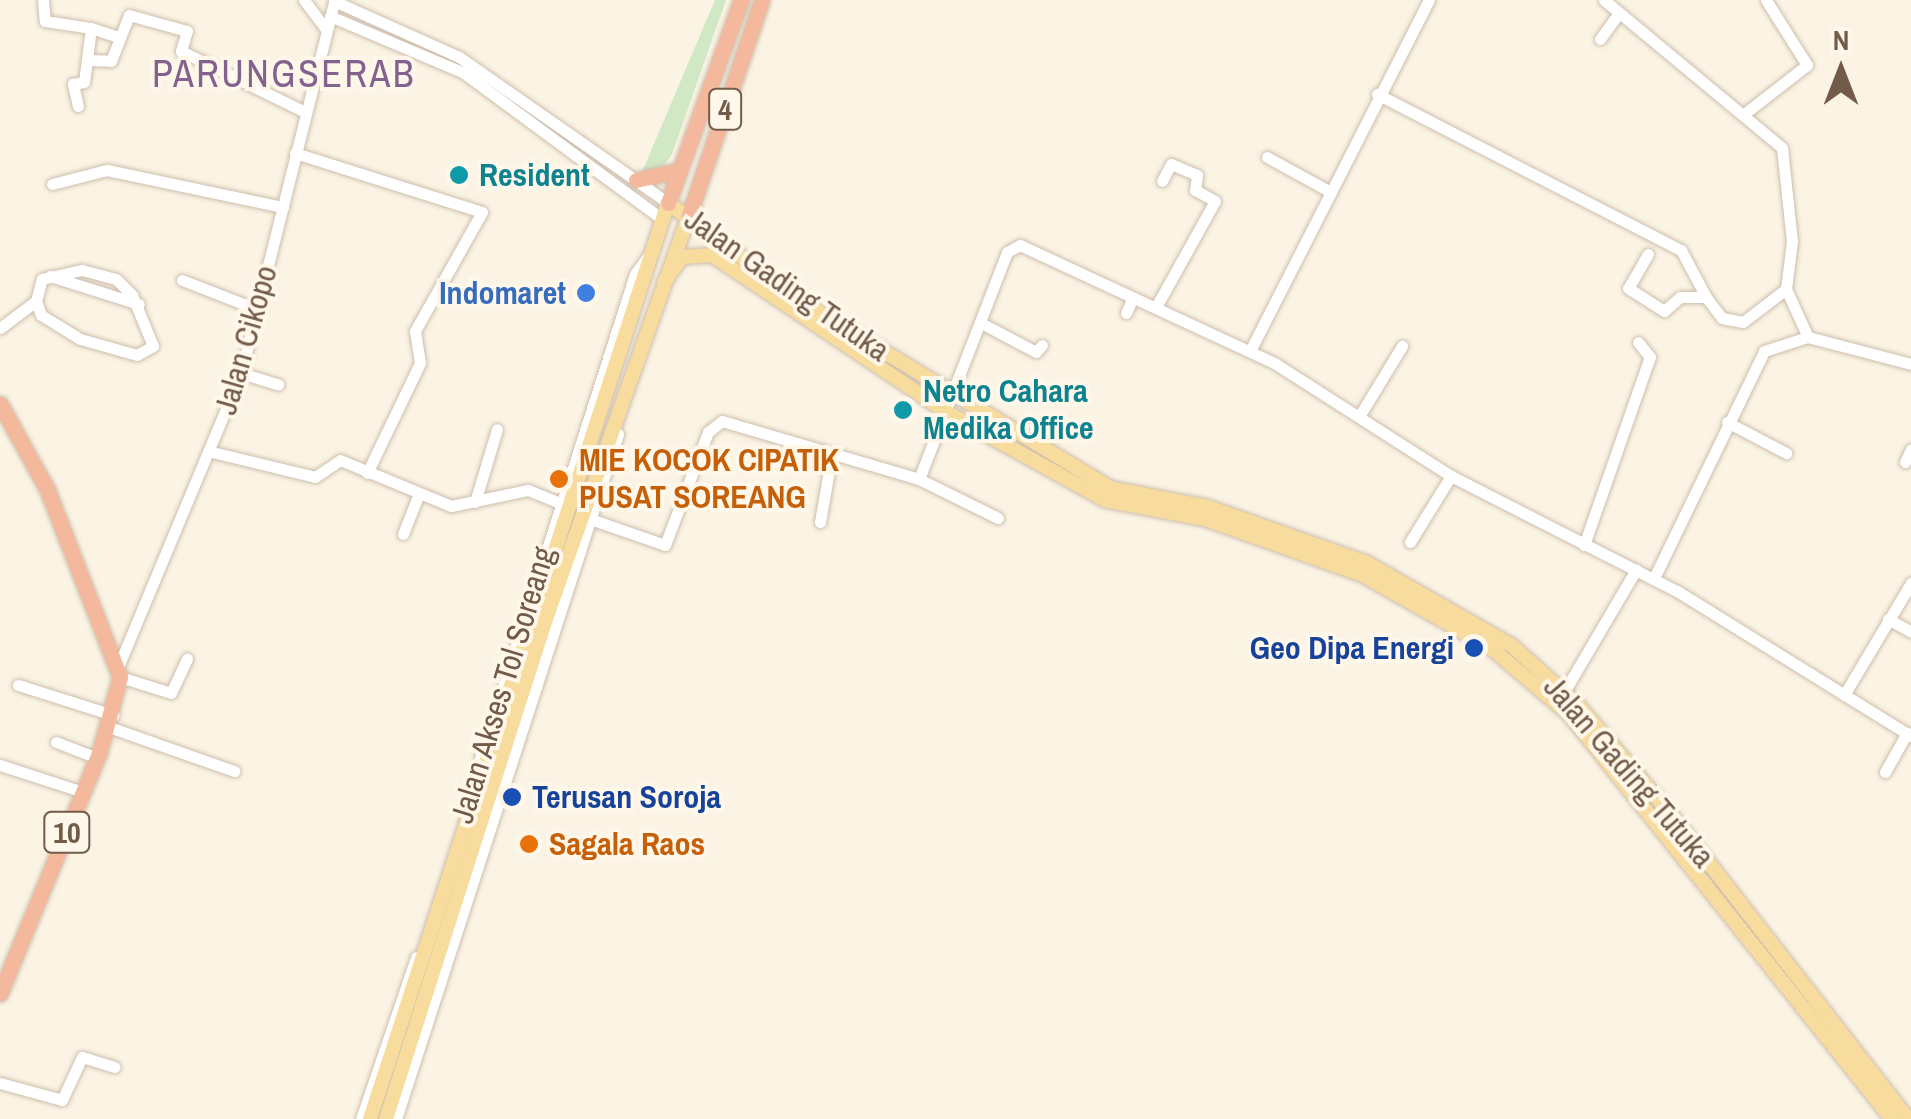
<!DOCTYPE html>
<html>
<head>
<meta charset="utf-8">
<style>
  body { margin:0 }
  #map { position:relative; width:1911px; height:1119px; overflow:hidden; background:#fbf4e4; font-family:"Archivo Narrow",sans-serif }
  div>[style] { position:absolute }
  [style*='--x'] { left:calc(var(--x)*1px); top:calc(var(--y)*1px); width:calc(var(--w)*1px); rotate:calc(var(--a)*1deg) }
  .green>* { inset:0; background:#d0e8c3 }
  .roads { filter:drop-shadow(0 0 2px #cebeae) drop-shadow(0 0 2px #cebeae) }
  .minor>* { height:11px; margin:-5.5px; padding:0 5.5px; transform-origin:5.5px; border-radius:5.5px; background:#fff }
  .major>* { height:14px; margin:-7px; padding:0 7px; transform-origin:7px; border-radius:7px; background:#f8dc9e }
  .highway>* { height:15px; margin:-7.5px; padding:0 7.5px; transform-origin:7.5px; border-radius:7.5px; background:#f4b89d }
  .dots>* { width:28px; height:28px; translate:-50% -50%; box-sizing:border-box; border:5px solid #fef7ea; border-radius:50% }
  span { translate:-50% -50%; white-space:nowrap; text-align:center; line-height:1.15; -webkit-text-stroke:8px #fef7ea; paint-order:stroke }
  .shield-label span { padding:2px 8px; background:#fef7ea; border:2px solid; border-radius:8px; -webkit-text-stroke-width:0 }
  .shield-label { font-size:30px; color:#735b4a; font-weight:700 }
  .culture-label { font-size:32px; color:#0d838f; font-weight:700 }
  .left { translate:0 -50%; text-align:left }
  .street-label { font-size:32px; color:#735b4a }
  .shop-label { font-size:32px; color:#366cbe; font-weight:700 }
  .right { translate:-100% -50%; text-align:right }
  .food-label { font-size:32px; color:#c56008; font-weight:700 }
  .transit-label { font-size:32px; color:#164399; font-weight:700 }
  .quarter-label { font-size:38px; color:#83628f; letter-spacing:2.5px }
  .north { position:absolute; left:1791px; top:20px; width:100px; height:100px; -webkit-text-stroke:8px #fef7ea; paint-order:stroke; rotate:0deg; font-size:28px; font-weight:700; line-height:40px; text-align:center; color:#735b4a }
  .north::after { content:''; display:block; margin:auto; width:35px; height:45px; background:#735b4a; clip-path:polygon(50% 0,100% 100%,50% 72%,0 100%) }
</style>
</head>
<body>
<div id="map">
  <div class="green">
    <div style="clip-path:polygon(715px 0,726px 0,672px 154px,662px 169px,642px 172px)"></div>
  </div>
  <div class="roads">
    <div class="minor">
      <div style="--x:43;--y:0;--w:21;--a:85"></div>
      <div style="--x:45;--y:21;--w:47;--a:8.7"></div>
      <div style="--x:304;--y:0;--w:36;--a:53"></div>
      <div style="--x:1604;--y:0;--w:231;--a:39.7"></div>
      <div style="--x:1782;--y:148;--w:94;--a:83.9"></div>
      <div style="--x:1792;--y:241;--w:48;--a:97.1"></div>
      <div style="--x:1786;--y:289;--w:53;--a:65.4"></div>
      <div style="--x:1808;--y:337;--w:106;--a:14.7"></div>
      <div style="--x:334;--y:1;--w:137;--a:24.1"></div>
      <div style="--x:459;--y:57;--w:255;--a:34.9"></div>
      <div style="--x:330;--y:16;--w:146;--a:23"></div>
      <div style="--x:464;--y:73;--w:246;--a:36.4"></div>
      <div style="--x:1600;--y:39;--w:32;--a:-54"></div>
      <div style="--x:87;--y:60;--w:24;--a:2"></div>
      <div style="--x:111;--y:61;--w:49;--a:-68.6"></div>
      <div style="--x:129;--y:15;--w:60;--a:15.4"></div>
      <div style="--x:187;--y:31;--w:21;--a:107"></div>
      <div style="--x:181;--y:51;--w:138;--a:26.2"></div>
      <div style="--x:1377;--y:94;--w:342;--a:27.2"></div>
      <div style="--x:1681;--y:250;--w:53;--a:62"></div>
      <div style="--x:78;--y:106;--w:23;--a:-103"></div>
      <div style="--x:73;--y:84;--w:11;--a:-10"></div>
      <div style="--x:84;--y:82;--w:54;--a:-82.6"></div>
      <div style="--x:91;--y:28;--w:25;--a:18"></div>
      <div style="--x:1744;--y:114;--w:80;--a:-37.9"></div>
      <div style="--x:1807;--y:65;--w:77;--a:-122.2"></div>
      <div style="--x:295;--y:153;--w:196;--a:17.5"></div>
      <div style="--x:482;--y:212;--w:137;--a:119.4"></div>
      <div style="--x:415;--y:331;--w:32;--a:81"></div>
      <div style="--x:420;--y:363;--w:122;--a:115.7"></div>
      <div style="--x:1267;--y:157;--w:68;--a:28.8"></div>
      <div style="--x:52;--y:184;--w:57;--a:-14.3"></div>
      <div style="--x:107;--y:170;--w:180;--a:11.9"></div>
      <div style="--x:1648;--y:254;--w:39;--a:120"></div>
      <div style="--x:1628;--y:288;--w:43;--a:32.6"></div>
      <div style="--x:1664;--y:311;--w:21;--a:-41"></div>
      <div style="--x:1680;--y:297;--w:26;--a:0"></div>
      <div style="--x:1706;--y:297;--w:26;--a:53"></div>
      <div style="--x:1722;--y:318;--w:21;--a:11"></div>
      <div style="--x:1743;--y:322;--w:54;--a:-37.5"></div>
      <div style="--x:50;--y:276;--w:93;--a:17.5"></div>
      <div style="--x:182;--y:280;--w:83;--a:21.3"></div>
      <div style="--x:1156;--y:307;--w:121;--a:-60.9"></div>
      <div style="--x:1215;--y:201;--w:23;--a:-151"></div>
      <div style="--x:1195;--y:190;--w:15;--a:-82"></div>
      <div style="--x:1197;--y:175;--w:28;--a:-157"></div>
      <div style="--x:1171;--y:164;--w:19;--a:118"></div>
      <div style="--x:1126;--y:313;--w:17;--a:-66"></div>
      <div style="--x:981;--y:323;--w:62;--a:27.8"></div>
      <div style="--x:1036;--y:352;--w:9;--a:-49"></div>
      <div style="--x:0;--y:328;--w:45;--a:-36.9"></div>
      <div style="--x:36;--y:301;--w:23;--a:-75"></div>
      <div style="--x:42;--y:279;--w:41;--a:-12.7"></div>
      <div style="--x:82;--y:270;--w:35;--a:15"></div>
      <div style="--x:116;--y:279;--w:23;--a:45"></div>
      <div style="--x:132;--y:295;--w:55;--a:67.6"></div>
      <div style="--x:153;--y:346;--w:18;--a:151"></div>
      <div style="--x:137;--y:355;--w:59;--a:-164.3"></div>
      <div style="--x:80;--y:339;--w:46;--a:-148.4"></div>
      <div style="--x:41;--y:315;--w:15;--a:-110"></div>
      <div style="--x:1250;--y:351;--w:394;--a:-63"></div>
      <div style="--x:241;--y:373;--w:39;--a:17"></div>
      <div style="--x:1360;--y:415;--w:81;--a:-58.7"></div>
      <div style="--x:1727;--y:422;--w:67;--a:27.7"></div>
      <div style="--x:212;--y:452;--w:106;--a:13.6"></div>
      <div style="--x:315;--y:477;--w:30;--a:-34"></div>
      <div style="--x:340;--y:460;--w:120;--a:22.5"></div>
      <div style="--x:451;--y:506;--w:79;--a:-11.7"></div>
      <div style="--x:528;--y:490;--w:35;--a:22"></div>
      <div style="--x:1905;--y:462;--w:14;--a:-65"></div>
      <div style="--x:919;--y:479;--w:243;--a:-68.8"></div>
      <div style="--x:1007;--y:252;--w:15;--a:-28"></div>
      <div style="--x:1020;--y:245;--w:282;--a:24.9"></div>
      <div style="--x:1276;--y:364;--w:208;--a:32.6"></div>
      <div style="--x:1451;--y:476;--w:254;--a:27"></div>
      <div style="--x:1677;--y:591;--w:275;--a:31.8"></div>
      <div style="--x:919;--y:479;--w:88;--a:26.3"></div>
      <div style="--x:475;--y:502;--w:76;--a:-73.2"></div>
      <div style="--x:593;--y:520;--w:76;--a:19.1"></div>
      <div style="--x:665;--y:545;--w:121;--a:-69.2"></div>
      <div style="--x:708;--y:432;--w:18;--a:-38"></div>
      <div style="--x:722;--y:421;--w:205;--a:16.4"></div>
      <div style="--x:820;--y:522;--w:64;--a:-80.1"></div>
      <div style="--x:403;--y:534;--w:41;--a:-68.5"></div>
      <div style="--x:1410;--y:542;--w:78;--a:-58.2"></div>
      <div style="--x:1584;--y:545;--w:199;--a:-70.7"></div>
      <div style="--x:1650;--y:357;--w:19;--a:-129"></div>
      <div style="--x:1654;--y:578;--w:252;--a:-64.1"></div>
      <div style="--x:1764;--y:351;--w:46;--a:-17.7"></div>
      <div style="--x:1888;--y:619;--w:26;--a:29"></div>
      <div style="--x:118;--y:667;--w:319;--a:-67.3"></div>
      <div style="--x:241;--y:373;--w:385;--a:-75.9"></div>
      <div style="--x:120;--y:677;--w:53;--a:17.4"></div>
      <div style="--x:171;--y:693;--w:38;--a:-65"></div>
      <div style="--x:18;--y:685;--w:100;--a:17.5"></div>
      <div style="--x:1564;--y:692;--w:142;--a:-59.5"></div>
      <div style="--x:1844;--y:695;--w:131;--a:-59.1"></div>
      <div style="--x:109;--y:727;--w:133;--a:19.4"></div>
      <div style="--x:56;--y:742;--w:44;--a:21.3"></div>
      <div style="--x:480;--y:759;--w:509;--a:-72.28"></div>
      <div style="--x:635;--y:274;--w:26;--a:-54"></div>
      <div style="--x:0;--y:765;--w:87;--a:18"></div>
      <div style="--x:1885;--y:772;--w:45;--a:-60.6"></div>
      <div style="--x:0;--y:1083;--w:64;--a:15.3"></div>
      <div style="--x:62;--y:1100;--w:47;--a:-65.1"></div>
      <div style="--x:82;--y:1057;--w:34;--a:17"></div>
      <div style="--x:361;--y:1119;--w:171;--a:-71.2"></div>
      <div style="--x:396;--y:1119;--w:720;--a:-72.04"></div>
    </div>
    <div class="major">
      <div style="--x:664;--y:282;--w:31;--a:-54"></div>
      <div style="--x:682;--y:257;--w:30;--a:-4"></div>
      <div style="--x:712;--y:255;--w:284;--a:33.8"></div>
      <div style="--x:948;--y:413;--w:179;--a:29"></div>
      <div style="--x:1105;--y:500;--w:102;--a:10.8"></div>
      <div style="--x:1205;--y:519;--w:168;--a:19.5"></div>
      <div style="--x:1363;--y:575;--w:146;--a:29.6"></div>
      <div style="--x:1490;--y:647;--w:104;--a:40.3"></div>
      <div style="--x:1569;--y:714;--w:518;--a:51.43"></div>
      <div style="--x:370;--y:1119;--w:963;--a:-71.98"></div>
      <div style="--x:668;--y:203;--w:172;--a:36.3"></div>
      <div style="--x:807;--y:305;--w:354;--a:31.1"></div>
      <div style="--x:1110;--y:488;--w:100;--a:11"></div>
      <div style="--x:1208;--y:507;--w:169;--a:19.4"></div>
      <div style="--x:1367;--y:563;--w:166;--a:29.7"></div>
      <div style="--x:1511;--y:645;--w:90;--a:41.8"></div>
      <div style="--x:1578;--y:705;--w:147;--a:49.7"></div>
      <div style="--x:1673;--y:817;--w:383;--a:52.1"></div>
      <div style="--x:386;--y:1119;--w:525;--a:-72.26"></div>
      <div style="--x:546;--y:619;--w:425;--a:-70.5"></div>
    </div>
    <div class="highway">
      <div style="--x:636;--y:180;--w:45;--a:-12.8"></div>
      <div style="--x:668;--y:203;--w:216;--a:-70.2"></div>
      <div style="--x:688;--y:218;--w:230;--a:-71.3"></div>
      <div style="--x:0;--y:404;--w:97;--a:61.1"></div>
      <div style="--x:47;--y:489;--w:202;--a:68.8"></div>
      <div style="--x:120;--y:677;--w:79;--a:105.4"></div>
      <div style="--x:99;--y:753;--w:260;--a:112.4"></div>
    </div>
  </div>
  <div class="dots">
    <div style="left:459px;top:175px;background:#0f9aa8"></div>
    <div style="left:586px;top:293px;background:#3f7fe0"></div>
    <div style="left:903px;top:410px;background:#0f9aa8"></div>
    <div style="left:559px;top:479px;background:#e8710a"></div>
    <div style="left:1474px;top:648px;background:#1a4fb4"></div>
    <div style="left:512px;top:797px;background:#1a4fb4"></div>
    <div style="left:529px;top:844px;background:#e8710a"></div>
  </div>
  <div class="shield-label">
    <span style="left:725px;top:109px">4</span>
    <span style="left:67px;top:832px">10</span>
  </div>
  <div class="culture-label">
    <span class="left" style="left:479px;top:175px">Resident</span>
    <span class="left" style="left:923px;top:410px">Netro Cahara<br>Medika Office</span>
  </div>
  <div class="street-label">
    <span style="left:787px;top:285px;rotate:35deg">Jalan Gading Tutuka</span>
    <span style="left:246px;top:340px;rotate:-74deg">Jalan Cikopo</span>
    <span style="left:503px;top:685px;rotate:-73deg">Jalan Akses Tol Soreang</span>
    <span style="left:1629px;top:772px;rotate:49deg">Jalan Gading Tutuka</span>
  </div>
  <div class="shop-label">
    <span class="right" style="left:566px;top:293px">Indomaret</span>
  </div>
  <div class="food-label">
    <span class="left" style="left:579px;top:479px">MIE KOCOK CIPATIK<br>PUSAT SOREANG</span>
    <span class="left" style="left:549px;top:844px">Sagala Raos</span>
  </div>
  <div class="transit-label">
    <span class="right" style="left:1454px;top:648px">Geo Dipa Energi</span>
    <span class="left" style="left:532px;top:797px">Terusan Soroja</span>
  </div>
  <div class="quarter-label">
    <span style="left:284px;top:74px">PARUNGSERAB</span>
  </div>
  <div class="north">N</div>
</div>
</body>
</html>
